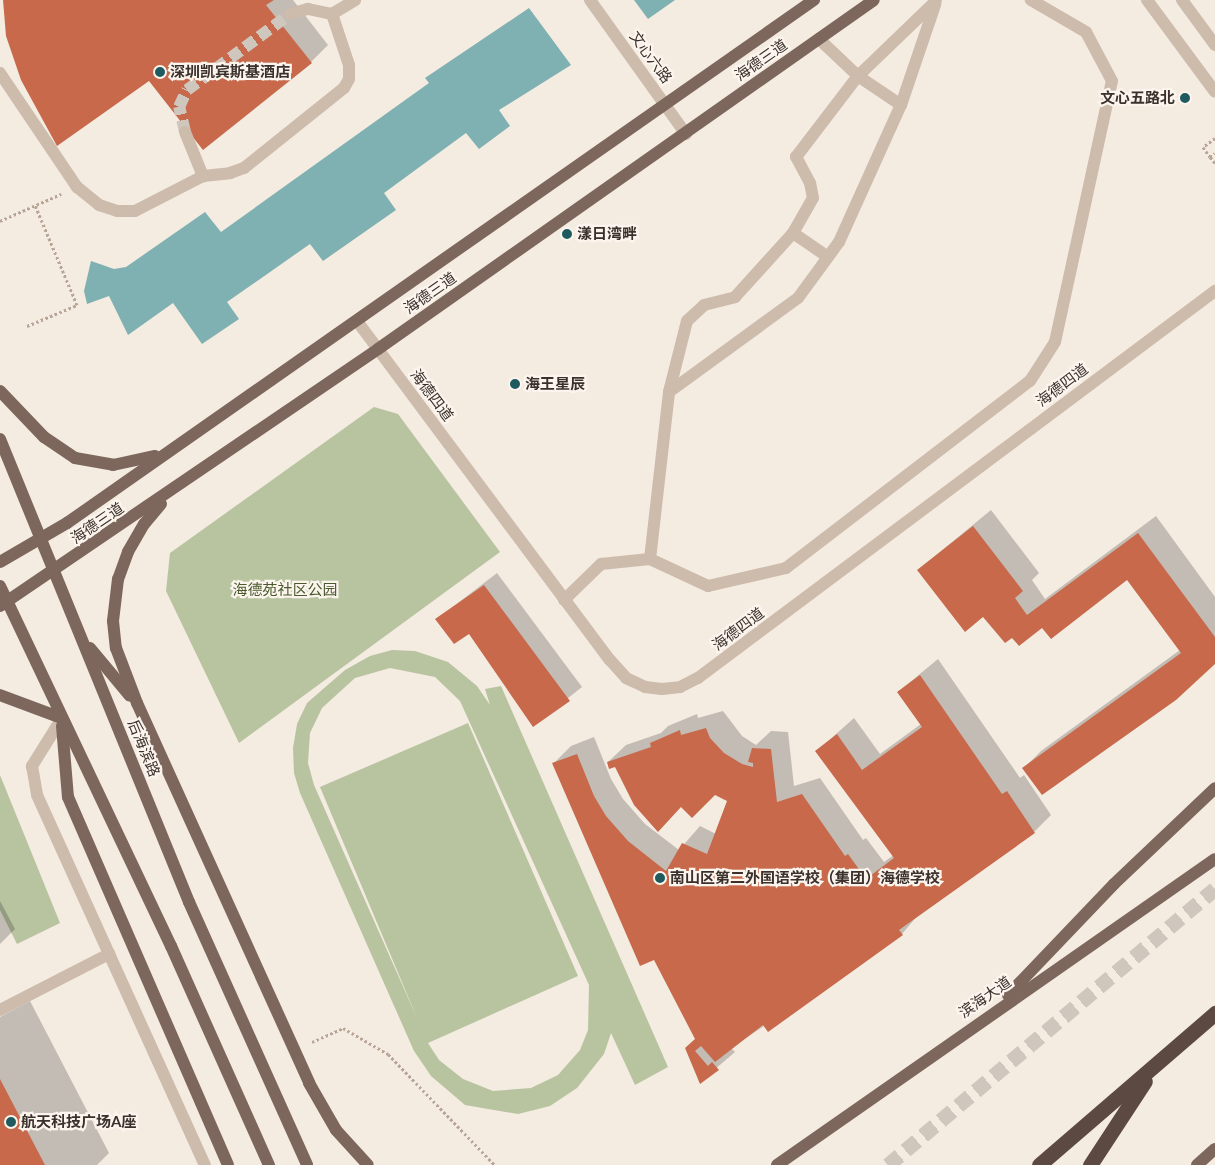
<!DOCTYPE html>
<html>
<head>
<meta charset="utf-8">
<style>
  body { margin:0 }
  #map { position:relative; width:1215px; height:1165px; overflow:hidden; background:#f4ebe1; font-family:Lato,"Noto Sans SC",sans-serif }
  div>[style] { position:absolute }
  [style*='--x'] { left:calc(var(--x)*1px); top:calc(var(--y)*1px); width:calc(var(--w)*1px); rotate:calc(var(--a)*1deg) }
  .green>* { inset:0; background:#b8c4a0 }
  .water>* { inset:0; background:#7fb0b2 }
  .shadow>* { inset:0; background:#0003 }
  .building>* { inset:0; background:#c8694b }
  .minor-tunnel>* { height:12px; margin-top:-6px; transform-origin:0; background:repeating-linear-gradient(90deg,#cfc6bd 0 12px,transparent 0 18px) }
  .highway-tunnel>* { height:15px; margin-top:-7.5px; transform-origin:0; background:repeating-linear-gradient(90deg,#cfc6bd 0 15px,transparent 0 23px) }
  .path>* { height:3px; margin-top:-1.5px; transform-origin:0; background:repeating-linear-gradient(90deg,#b9a596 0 2.5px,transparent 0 5px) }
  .minor>* { height:12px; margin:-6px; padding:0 6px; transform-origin:6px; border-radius:6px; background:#cdbbac }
  .major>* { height:12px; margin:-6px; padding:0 6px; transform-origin:6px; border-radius:6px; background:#7d675c }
  .highway>* { height:15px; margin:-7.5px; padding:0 7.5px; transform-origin:7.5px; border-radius:7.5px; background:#5c4a42 }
  .dots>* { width:14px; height:14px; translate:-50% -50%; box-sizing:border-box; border:2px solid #fbf5ee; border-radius:50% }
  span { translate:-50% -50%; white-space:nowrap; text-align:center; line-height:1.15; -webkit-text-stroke:4.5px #fbf5ee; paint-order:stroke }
  .street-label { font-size:15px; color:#3b302b }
  .poi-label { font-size:15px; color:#3b302b; font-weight:700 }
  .left { translate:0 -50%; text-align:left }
  .right { translate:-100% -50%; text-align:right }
  .park-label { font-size:15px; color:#4a5a2e }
</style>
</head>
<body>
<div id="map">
  <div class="green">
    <div style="clip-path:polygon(374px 407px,398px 414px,500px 552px,239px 743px,166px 591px,170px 553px)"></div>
    <div style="clip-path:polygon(evenodd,392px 650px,415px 651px,448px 662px,477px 686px,490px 705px,485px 689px,501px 686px,668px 1067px,635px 1085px,611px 1033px,604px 1054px,577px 1088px,550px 1106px,518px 1114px,465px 1105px,431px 1076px,414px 1051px,300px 793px,294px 773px,293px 748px,297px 724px,307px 703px,345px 670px,370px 656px,392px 650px,390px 668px,435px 677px,460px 701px,589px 985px,588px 1030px,580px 1050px,558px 1075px,531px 1088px,493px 1091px,463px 1079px,439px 1060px,428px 1043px,578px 976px,468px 723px,320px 787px,417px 1018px,314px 785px,308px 763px,310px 733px,322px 708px,355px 678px,390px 668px)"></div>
    <div style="clip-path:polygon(0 775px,60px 923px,17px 944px,0 910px)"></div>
  </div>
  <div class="water">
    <div style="clip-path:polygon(634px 0,675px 0,648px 19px)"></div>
    <div style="clip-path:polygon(529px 8px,571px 65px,499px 110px,510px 126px,479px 149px,466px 133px,384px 193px,396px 210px,323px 261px,310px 244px,227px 302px,239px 319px,202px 344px,173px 303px,128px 335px,109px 296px,87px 304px,84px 291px,91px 261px,114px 269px,126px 267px,205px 212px,221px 232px,429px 83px,425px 78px)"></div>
  </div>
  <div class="shadow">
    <div style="clip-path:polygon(4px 0,293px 0,328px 45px,311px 62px,149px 79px)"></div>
    <div style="clip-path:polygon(991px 510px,1039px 573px,1032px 580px,1045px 599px,1156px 516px,1215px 597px,1215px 662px,1024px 768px,1041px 751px,1180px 650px,1127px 578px,1042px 626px,1013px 636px,918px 570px)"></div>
    <div style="clip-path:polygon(497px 573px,582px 687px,534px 725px,469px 632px,437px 619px)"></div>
    <div style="clip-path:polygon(938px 659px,1020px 778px,1024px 775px,1051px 815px,1034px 832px,918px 915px,902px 934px,731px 1048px,735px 1052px,700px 1082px,686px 1049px,696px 1039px,553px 764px,571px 746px,594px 737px,611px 779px,623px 799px,645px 824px,679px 850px,700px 826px,716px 834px,728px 800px,715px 793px,682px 806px,608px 762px,626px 745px,661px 733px,668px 726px,697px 714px,698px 718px,723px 711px,742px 736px,756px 745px,771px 731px,788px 732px,794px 786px,820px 778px,863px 840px,866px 838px,884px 862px,894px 855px,817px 751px,854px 718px,880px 754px,921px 724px,898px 692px)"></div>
    <div style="clip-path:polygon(0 901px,15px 929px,0 944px)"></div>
    <div style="clip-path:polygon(30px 1001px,109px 1153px,97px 1165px,0 1165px,0 1017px)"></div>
  </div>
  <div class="building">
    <div style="clip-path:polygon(3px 0,274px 0,266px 5px,312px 63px,203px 150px,149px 81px,57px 146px,21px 80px,6px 36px)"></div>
    <div style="clip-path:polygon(973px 526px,1023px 591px,1015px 598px,1027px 615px,1138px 533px,1215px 637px,1215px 664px,1176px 700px,1042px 795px,1022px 768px,1181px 653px,1127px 580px,1051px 639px,1042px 628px,1019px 646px,1012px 638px,1005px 643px,983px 617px,965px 632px,917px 570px)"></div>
    <div style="clip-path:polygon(484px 585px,570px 701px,533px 727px,469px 634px,454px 644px,435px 619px)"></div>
    <div style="clip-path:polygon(920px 675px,1002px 794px,1007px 791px,1035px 833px,899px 930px,903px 935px,768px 1032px,763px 1025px,715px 1062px,701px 1046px,695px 1051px,708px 1066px,712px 1062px,719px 1070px,700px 1084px,685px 1048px,695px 1039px,654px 960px,640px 966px,552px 763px,577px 754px,594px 796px,606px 816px,628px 841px,666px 871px,682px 843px,707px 854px,727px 801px,715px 795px,692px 818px,681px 807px,658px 832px,634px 805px,615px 767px,609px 769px,607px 762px,651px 747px,650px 743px,680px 730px,681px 735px,706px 728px,710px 738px,724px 753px,742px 764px,753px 767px,753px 763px,748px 762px,752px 748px,771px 749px,777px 802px,802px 794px,845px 856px,848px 854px,866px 879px,894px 858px,815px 751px,837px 734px,862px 770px,922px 727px,897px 692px)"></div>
    <div style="clip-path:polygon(0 1079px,45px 1165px,0 1165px)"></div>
  </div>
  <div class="minor-tunnel">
    <div style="--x:185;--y:132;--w:26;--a:-103"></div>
    <div style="--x:179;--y:107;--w:19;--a:-65"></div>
    <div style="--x:187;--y:90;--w:128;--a:-36.4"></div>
  </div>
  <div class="highway-tunnel">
    <div style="--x:888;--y:1165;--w:428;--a:-40.2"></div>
  </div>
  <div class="path">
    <div style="--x:1215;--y:138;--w:15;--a:143"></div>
    <div style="--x:1203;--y:147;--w:12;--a:55"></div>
    <div style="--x:1210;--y:157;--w:6;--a:-39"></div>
    <div style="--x:1210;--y:157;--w:8;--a:50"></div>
    <div style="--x:0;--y:221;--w:67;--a:-23.9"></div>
    <div style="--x:27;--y:326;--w:54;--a:-22.8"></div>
    <div style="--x:77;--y:305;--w:108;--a:-112.8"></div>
    <div style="--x:312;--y:1042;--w:34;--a:-24"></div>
    <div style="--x:343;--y:1028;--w:52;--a:30"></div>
    <div style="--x:388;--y:1054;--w:154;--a:46.1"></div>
  </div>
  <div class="minor">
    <div style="--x:590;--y:0;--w:165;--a:54.4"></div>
    <div style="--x:1147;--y:0;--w:114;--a:53.5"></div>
    <div style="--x:1182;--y:0;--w:56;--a:53.7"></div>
    <div style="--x:290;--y:14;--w:19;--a:-16"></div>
    <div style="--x:308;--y:9;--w:25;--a:12"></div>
    <div style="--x:332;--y:14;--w:27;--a:-31"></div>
    <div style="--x:0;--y:73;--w:138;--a:56"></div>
    <div style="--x:77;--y:187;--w:28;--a:39"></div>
    <div style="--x:99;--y:205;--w:19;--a:18"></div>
    <div style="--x:117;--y:211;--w:18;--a:0"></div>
    <div style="--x:135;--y:211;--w:76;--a:-27.2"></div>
    <div style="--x:203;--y:176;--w:27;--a:-6"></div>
    <div style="--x:230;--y:173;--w:15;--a:-20"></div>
    <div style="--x:244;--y:168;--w:128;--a:-38.7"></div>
    <div style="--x:344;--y:88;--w:10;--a:-61"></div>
    <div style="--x:349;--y:79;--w:14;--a:-90"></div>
    <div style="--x:349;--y:65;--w:54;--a:-108.4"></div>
    <div style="--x:901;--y:105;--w:106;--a:-71.2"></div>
    <div style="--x:185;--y:132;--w:48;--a:67.8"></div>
    <div style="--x:793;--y:233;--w:40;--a:-60.3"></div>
    <div style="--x:813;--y:198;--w:15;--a:-101"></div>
    <div style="--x:810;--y:183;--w:30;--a:-118"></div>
    <div style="--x:796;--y:157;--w:102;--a:-52.6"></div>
    <div style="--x:858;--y:76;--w:108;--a:-43.9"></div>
    <div style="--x:357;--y:321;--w:423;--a:53.3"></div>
    <div style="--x:610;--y:660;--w:24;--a:48"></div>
    <div style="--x:626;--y:678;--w:21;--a:25"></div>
    <div style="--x:645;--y:687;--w:17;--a:7"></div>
    <div style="--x:662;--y:689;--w:18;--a:-6"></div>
    <div style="--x:680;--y:687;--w:20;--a:-27"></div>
    <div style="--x:698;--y:678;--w:646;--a:-36.82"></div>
    <div style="--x:669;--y:392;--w:73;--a:-75.8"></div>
    <div style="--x:687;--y:321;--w:23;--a:-43"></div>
    <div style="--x:704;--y:305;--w:32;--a:-14"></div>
    <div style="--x:735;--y:297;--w:86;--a:-47.8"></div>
    <div style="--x:793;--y:233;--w:42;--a:34.4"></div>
    <div style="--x:650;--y:559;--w:64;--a:25"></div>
    <div style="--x:708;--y:586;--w:80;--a:-13"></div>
    <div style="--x:786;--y:568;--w:307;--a:-37.5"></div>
    <div style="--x:1030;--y:381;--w:46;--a:-57.3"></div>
    <div style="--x:1055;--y:342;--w:267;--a:-77.7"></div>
    <div style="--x:1112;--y:81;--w:55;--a:-118"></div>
    <div style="--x:1086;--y:32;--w:64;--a:-149.8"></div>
    <div style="--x:564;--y:600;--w:52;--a:-44.2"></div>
    <div style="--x:601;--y:564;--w:49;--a:-5.8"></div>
    <div style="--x:650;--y:559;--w:168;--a:-83.5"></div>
    <div style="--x:669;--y:392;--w:160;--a:-36.1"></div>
    <div style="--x:798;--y:298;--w:69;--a:-53.8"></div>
    <div style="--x:839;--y:242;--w:150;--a:-65.7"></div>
    <div style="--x:901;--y:105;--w:52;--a:-146"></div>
    <div style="--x:858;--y:76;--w:54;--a:-136.5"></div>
    <div style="--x:62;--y:718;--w:57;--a:122"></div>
    <div style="--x:32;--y:766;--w:29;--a:80"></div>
    <div style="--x:37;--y:795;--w:406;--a:65.6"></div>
    <div style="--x:0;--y:1010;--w:123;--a:-27.2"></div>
  </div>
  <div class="major">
    <div style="--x:0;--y:391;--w:64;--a:46.3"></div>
    <div style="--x:44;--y:437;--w:37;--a:34"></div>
    <div style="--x:75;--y:458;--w:39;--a:10"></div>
    <div style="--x:113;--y:465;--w:43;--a:-12.1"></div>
    <div style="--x:0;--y:439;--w:500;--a:67.79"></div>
    <div style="--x:189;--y:902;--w:288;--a:65.8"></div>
    <div style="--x:161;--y:504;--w:26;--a:130"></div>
    <div style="--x:144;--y:524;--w:32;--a:120"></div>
    <div style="--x:128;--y:552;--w:29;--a:110"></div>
    <div style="--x:118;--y:579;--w:42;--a:96.8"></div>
    <div style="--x:113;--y:621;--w:27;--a:84"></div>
    <div style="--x:116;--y:648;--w:59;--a:69.1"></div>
    <div style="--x:137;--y:703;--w:417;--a:65.6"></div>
    <div style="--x:309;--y:1083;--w:54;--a:60.1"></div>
    <div style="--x:336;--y:1130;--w:47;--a:47.6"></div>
    <div style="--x:0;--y:562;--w:78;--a:-30.2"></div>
    <div style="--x:67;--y:523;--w:912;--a:-35"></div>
    <div style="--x:0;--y:586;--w:399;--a:64.6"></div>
    <div style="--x:171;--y:946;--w:240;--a:65.9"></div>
    <div style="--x:0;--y:606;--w:457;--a:-34.2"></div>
    <div style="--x:378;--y:349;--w:606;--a:-35.13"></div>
    <div style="--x:90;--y:648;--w:62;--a:50.2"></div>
    <div style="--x:0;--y:695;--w:66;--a:20.4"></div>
    <div style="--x:62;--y:726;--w:71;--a:85.2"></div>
    <div style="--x:68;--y:797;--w:401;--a:66.5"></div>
    <div style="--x:1008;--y:995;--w:153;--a:-46.3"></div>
    <div style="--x:1114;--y:884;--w:139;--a:-43.5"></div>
    <div style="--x:777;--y:1165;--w:534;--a:-34.94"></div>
    <div style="--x:1197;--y:1165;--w:24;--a:-42"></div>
  </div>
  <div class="highway">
    <div style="--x:1039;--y:1165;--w:233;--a:-40.8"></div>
    <div style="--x:1090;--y:1165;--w:100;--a:-56.8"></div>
  </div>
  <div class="dots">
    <div style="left:160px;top:72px;background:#1f5a5e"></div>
    <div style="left:1185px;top:98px;background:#1f5a5e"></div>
    <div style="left:567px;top:234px;background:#1f5a5e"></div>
    <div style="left:515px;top:384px;background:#1f5a5e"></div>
    <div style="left:660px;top:878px;background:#1f5a5e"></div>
    <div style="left:11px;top:1122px;background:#1f5a5e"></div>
  </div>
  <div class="street-label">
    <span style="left:651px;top:57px;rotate:54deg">文心六路</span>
    <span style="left:761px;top:60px;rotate:-35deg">海德三道</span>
    <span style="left:430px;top:293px;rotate:-35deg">海德三道</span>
    <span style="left:1062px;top:385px;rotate:-37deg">海德四道</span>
    <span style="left:432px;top:395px;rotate:53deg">海德四道</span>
    <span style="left:97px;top:523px;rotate:-34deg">海德三道</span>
    <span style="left:738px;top:629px;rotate:-37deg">海德四道</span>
    <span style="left:144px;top:748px;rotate:68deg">后海滨路</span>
    <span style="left:985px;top:997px;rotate:-35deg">滨海大道</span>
  </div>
  <div class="poi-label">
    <span class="left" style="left:170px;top:72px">深圳凯宾斯基酒店</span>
    <span class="right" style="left:1175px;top:98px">文心五路北</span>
    <span class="left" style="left:577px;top:234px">漾日湾畔</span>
    <span class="left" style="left:525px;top:384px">海王星辰</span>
    <span class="left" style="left:670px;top:878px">南山区第二外国语学校（集团）海德学校</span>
    <span class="left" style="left:21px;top:1122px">航天科技广场A座</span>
  </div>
  <div class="park-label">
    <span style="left:285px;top:590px">海德苑社区公园</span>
  </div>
</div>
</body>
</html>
